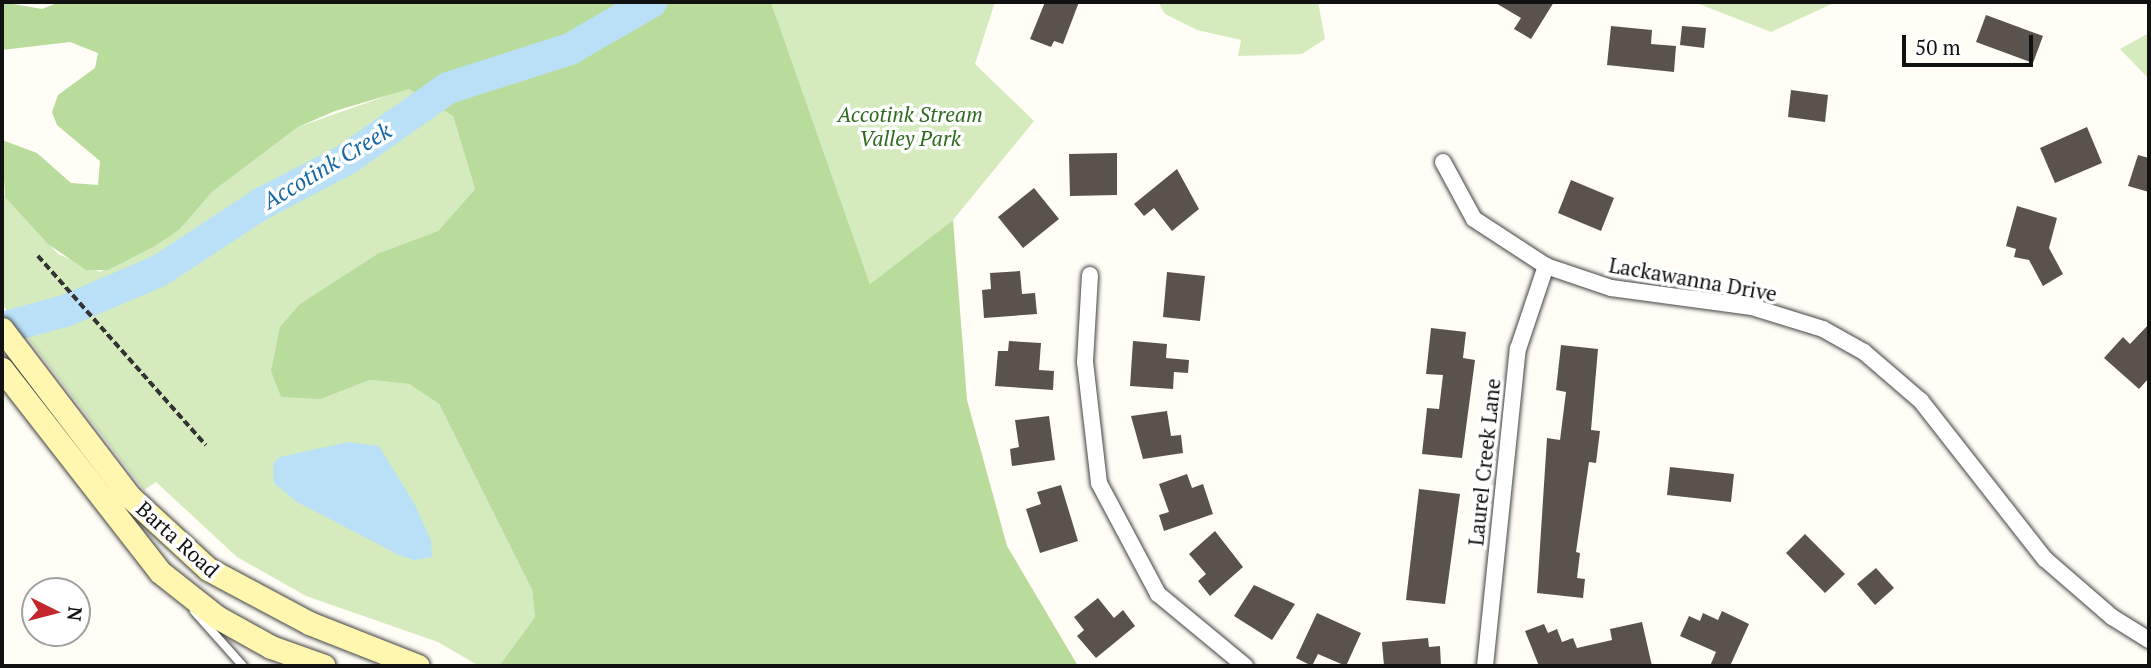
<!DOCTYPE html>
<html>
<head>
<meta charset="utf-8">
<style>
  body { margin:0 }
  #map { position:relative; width:2151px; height:668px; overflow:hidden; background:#fffdf5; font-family:"PT Serif",serif }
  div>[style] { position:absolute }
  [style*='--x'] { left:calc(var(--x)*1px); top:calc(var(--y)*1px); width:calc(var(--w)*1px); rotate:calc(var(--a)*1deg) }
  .green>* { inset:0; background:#d5ebbd }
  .forest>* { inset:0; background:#b9dc9c }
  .water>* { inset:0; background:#b9e0f7 }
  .river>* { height:32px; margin:-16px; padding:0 16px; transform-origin:16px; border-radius:16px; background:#b9e0f7 }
  .building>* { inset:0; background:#5a524d }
  .path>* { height:3.5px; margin-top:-1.75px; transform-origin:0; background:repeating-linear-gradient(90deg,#333 0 7px,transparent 0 10.5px) }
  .roads { filter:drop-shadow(0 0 2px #444) drop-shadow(0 0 2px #444) }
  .lane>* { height:8px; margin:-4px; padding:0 4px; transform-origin:4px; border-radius:4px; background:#fff }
  .street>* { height:16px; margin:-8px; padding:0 8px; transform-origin:8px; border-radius:8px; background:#fff }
  .secondary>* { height:23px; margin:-11.5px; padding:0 11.5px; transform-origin:11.5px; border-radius:11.5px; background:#fff6b0 }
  span { translate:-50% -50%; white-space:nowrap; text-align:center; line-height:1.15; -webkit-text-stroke:7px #fff; paint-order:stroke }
  .park-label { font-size:21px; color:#2f6b1f; font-style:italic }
  .street-label { font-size:21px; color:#111 }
  .water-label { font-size:23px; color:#1768a6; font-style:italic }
  .frame { position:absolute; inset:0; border:4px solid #111; pointer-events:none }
  .north { position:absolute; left:21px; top:577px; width:70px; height:70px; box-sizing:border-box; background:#fff; border:2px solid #a0a0a0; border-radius:50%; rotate:96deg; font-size:19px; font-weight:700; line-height:28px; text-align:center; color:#111 }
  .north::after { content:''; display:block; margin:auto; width:24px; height:32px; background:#c4262e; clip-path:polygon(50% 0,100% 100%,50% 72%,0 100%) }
  .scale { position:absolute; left:1902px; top:35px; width:131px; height:32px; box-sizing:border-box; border:4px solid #111; border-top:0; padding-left:9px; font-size:21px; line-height:24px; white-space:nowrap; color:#111; -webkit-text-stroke:5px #fff; paint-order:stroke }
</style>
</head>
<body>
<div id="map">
  <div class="green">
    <div style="clip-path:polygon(771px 2px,995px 2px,975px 64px,1034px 121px,953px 220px,870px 284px)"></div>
    <div style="clip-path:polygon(1158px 2px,1318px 2px,1325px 39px,1302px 54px,1238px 56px,1241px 40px,1197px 30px,1165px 14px)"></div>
    <div style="clip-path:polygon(1694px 2px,1836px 2px,1771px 32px)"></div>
    <div style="clip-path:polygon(2149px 33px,2149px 79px,2120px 49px)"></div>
    <div style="clip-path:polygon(409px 88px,453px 116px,475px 189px,438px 231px,379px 253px,321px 399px,370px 380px,409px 384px,439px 404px,532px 590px,535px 617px,499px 666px,479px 666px,438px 642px,306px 596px,237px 557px,156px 482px,144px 490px,2px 304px,2px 192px,58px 254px,100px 272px,180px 229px,212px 192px,298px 127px)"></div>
  </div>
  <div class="forest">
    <div style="clip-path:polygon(2px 2px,42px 9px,60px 2px,771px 2px,870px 284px,953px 220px,967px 400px,1007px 546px,1078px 666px,499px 666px,535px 617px,532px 590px,439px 404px,409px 384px,370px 380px,321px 399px,281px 397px,271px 371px,280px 327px,300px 304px,379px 253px,438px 231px,475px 189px,453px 116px,409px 89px,335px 111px,298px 127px,212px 192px,180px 229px,155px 246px,108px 270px,86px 270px,48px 244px,5px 197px,2px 140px,37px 153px,71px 183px,98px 185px,100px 161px,57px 125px,52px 112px,58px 95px,95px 68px,98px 53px,70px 42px,2px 50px)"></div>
  </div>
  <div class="water">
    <div style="clip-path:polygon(348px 442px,379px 446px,414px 503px,431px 540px,432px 557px,414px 560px,399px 555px,297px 502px,274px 483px,273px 463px,280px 457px)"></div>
  </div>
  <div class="river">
    <div style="--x:2;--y:328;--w:65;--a:-15.1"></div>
    <div style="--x:65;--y:311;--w:102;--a:-23.1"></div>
    <div style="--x:159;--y:271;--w:122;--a:-33.3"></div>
    <div style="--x:261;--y:204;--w:97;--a:-27.6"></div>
    <div style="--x:347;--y:159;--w:123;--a:-35.1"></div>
    <div style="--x:448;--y:88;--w:128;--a:-17.7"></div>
    <div style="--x:570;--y:49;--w:94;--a:-30.1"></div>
  </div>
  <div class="building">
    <div style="clip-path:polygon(1045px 2px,1079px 2px,1063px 44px,1054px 41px,1051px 47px,1030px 39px)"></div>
    <div style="clip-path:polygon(1494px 2px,1554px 2px,1531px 39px,1514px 29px,1521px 18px)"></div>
    <div style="clip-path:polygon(1986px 15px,2043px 36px,2033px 63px,1976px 42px)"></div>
    <div style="clip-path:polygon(1611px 26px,1652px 30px,1651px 44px,1676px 46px,1674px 72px,1607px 65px)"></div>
    <div style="clip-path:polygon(1682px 26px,1706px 28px,1704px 48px,1680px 45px)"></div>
    <div style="clip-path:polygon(1791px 90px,1828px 95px,1825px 122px,1788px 117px)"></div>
    <div style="clip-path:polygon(2087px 127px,2102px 163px,2055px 183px,2040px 148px)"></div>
    <div style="clip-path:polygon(1117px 153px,1117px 195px,1070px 196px,1069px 154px)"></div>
    <div style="clip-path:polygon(2138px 155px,2149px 158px,2149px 192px,2128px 186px)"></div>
    <div style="clip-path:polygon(1177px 169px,1199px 209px,1172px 231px,1154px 208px,1144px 216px,1134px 204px)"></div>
    <div style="clip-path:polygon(1571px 180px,1614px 198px,1601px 231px,1558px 213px)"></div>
    <div style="clip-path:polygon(1034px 188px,1059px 219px,1023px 248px,998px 217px)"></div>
    <div style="clip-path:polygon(2017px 206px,2057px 218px,2049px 248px,2063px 274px,2043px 286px,2029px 260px,2014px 257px,2016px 249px,2006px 246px)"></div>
    <div style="clip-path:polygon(1020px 271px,1022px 294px,1035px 293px,1037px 314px,984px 318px,982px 290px,991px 289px,990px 273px)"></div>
    <div style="clip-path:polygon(1167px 272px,1205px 276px,1200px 321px,1163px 317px)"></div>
    <div style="clip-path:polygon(2149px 324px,2149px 378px,2139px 389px,2104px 358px,2123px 337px,2130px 344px)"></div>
    <div style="clip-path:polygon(1431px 328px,1466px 332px,1463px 358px,1475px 360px,1462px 458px,1422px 454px,1427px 408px,1439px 409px,1443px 375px,1426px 374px)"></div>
    <div style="clip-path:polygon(1009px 341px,1041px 343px,1039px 370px,1054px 371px,1053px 390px,995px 386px,998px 351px,1008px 351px)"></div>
    <div style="clip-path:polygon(1133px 341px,1167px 344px,1166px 358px,1189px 360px,1188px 373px,1174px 372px,1173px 389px,1130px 386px)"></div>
    <div style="clip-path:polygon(1561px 345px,1598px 349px,1591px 430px,1600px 431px,1596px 463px,1589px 462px,1576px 552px,1580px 553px,1577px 578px,1585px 579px,1583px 598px,1537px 593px,1547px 438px,1560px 440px,1566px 392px,1556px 390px)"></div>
    <div style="clip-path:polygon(1167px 411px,1171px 436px,1181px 435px,1183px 453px,1143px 459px,1131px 416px)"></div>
    <div style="clip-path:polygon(1049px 416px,1055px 460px,1012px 466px,1010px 449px,1019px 447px,1015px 420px)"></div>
    <div style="clip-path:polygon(1670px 467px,1734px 474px,1731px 502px,1667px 495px)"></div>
    <div style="clip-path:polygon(1187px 474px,1192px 488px,1203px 484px,1213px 514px,1164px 531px,1159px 515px,1169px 512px,1159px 484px)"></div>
    <div style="clip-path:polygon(1061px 485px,1078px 541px,1040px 553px,1026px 509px,1041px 504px,1037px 492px)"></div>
    <div style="clip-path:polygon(1419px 489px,1460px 494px,1445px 604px,1406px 600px)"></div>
    <div style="clip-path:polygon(1215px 531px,1243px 567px,1210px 596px,1198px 581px,1206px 574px,1189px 554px)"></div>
    <div style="clip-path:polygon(1805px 534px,1845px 574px,1825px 593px,1786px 553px)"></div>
    <div style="clip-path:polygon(1876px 568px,1894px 588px,1875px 605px,1857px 584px)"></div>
    <div style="clip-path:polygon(1254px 585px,1295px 604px,1272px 640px,1234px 616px)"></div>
    <div style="clip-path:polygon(1098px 598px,1114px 618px,1123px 610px,1135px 626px,1096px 658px,1077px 636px,1084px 630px,1074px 617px)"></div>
    <div style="clip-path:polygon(1722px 611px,1749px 624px,1730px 666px,1710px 666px,1716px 652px,1680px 636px,1689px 616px,1700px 621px,1703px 613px,1718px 620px)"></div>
    <div style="clip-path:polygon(1317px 613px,1361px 633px,1346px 666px,1318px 654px,1312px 666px,1296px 658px)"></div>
    <div style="clip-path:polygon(1642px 622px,1652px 666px,1539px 666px,1525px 631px,1544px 624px,1548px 633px,1557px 629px,1562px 642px,1573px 638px,1577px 648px,1612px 640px,1610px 629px)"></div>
    <div style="clip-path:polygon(1428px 638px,1429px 647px,1440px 646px,1441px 666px,1384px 666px,1382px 642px)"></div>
  </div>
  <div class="path">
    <div style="--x:38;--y:256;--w:253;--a:48.4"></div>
  </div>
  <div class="roads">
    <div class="lane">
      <div style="--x:194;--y:611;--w:74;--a:48.3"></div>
    </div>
    <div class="street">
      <div style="--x:1443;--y:162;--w:65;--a:61.5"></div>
      <div style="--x:1474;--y:219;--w:86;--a:33.1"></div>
      <div style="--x:1546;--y:266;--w:69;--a:18.7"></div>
      <div style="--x:1611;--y:288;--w:142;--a:7.7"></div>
      <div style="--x:1752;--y:307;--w:74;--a:17.2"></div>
      <div style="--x:1823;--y:329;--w:47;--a:29.3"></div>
      <div style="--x:1864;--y:352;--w:75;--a:40.7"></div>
      <div style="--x:1921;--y:401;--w:201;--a:51.9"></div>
      <div style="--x:2045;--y:559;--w:89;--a:40.9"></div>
      <div style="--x:2112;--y:617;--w:44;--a:31.9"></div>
      <div style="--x:1090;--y:275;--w:87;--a:93.3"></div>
      <div style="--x:1085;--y:362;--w:122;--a:83.4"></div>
      <div style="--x:1099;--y:483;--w:126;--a:62"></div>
      <div style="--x:1158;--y:594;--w:113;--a:39.6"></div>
      <div style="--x:1485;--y:666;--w:319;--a:-84.1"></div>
      <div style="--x:1518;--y:349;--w:88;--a:-71.4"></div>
    </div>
    <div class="secondary">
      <div style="--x:2;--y:329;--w:210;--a:52.7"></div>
      <div style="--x:129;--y:496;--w:108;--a:42.7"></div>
      <div style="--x:208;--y:569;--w:115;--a:28.1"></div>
      <div style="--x:309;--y:623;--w:117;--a:21.5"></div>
      <div style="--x:2;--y:369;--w:257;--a:52.1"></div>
      <div style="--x:160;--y:572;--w:73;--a:38.3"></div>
      <div style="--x:217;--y:617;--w:62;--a:29.1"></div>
      <div style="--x:271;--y:647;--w:56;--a:19.7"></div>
    </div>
  </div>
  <div class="park-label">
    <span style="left:910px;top:126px">Accotink Stream<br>Valley Park</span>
  </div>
  <div class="street-label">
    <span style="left:1693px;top:279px;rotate:10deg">Lackawanna Drive</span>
    <span style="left:1484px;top:462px;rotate:-84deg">Laurel Creek Lane</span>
    <span style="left:178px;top:539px;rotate:42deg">Barta Road</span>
  </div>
  <div class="water-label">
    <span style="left:327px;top:166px;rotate:-31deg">Accotink Creek</span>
  </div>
  <div class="frame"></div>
  <div class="north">N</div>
  <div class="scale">50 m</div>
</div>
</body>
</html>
